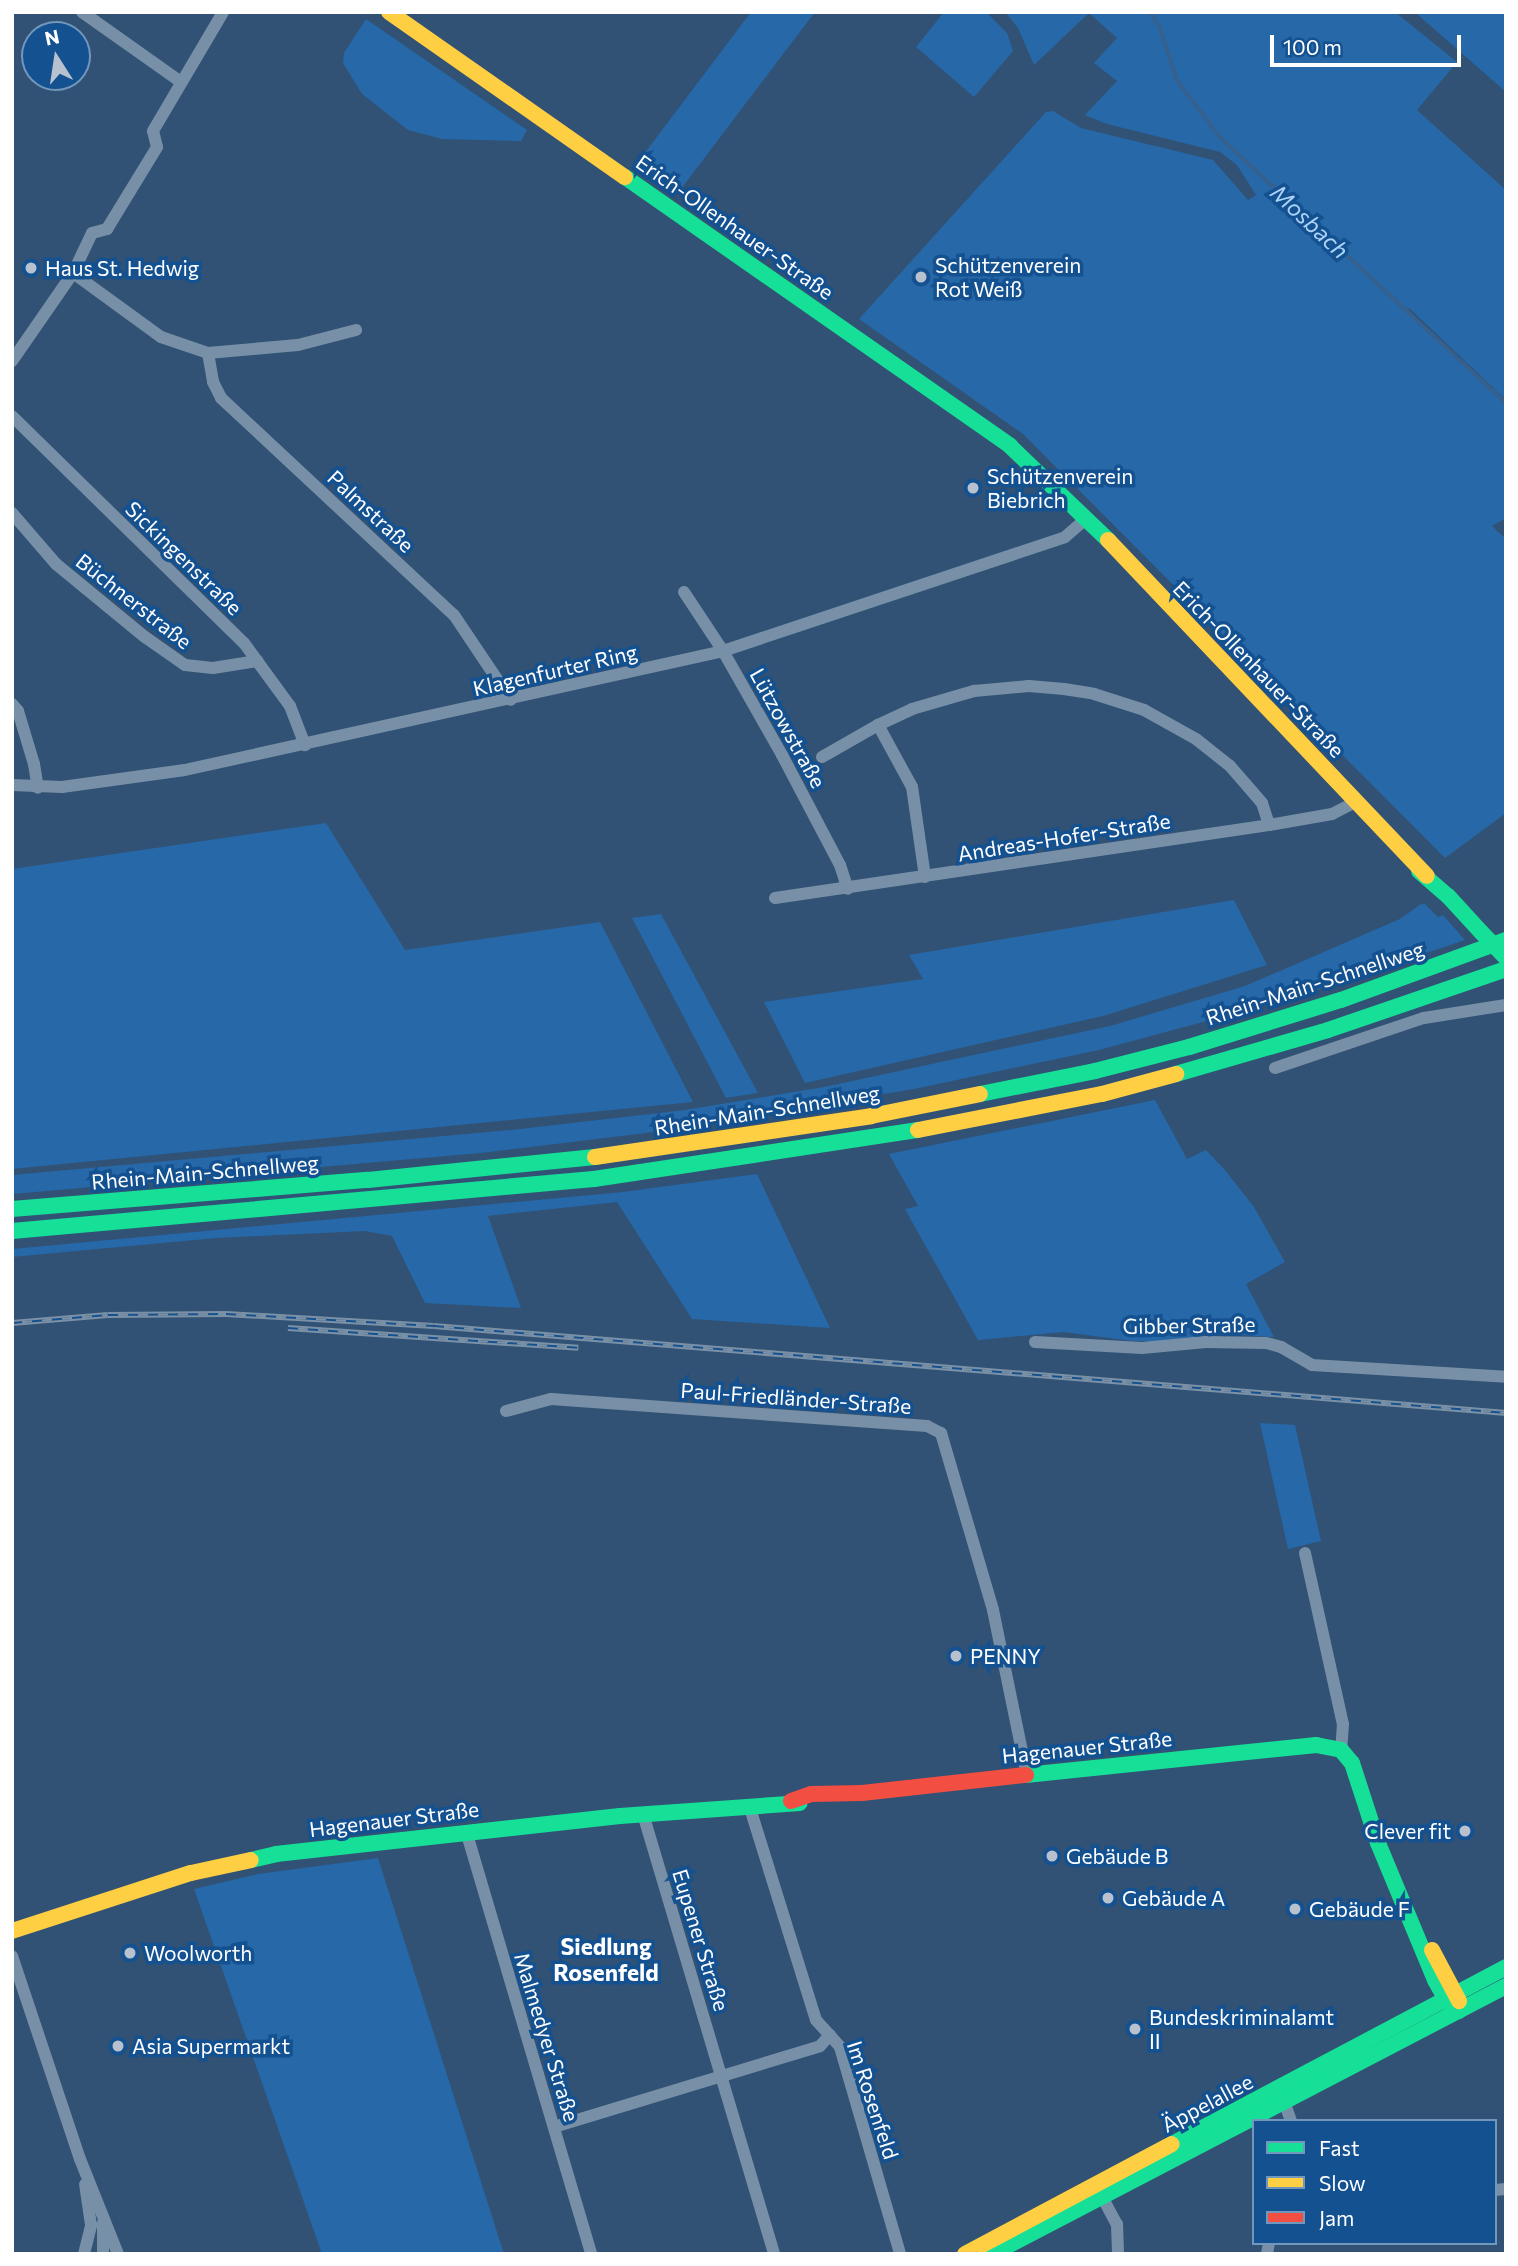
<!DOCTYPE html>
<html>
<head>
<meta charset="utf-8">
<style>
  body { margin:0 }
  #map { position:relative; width:1518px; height:2266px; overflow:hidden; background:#315274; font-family:Commissioner,sans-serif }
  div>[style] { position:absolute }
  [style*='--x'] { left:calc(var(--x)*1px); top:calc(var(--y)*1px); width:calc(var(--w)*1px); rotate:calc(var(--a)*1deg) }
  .green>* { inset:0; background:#2768a8 }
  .stream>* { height:3.5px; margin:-1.75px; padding:0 1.75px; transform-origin:1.75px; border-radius:1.75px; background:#36618e }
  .street>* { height:12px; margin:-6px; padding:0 6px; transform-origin:6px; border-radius:6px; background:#7890a7 }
  .fast>* { height:16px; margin:-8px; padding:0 8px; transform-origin:8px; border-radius:8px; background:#16e098 }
  .slow>* { height:16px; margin:-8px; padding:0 8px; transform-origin:8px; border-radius:8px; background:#ffcf43 }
  .jam>* { height:16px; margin:-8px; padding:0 8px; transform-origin:8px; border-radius:8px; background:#f24e42 }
  .rail>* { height:6px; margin-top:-3px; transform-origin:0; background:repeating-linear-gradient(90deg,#145191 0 10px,#7a91a7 0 20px); box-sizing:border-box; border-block:2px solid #7a91a7 }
  .fast-bridge>* { height:16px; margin:-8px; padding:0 8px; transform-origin:8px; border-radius:8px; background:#16e098 }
  .dots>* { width:19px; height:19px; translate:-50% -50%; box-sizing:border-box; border:4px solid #145191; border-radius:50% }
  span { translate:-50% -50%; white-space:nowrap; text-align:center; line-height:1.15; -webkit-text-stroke:7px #145191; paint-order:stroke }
  .street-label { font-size:21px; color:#fff }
  .poi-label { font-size:21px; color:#fff }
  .left { translate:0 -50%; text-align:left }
  .right { translate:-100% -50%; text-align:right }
  .water-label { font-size:23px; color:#acd3f8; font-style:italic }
  .neighbourhood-label { font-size:23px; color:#fff; font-weight:700 }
  .frame { position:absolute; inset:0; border:14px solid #fff; pointer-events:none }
  .legend { position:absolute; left:1252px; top:2119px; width:245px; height:126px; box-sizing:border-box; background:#145191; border:2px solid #7297bd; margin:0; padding:9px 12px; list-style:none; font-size:21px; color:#fff }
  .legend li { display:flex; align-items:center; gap:14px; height:35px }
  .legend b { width:35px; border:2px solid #7297bd }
  .north { position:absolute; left:21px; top:21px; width:70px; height:70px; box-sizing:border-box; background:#145191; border:2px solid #7297bd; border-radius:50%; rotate:348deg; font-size:19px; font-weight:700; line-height:28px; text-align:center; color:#fff }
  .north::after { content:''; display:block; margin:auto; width:24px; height:32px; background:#b7c2ce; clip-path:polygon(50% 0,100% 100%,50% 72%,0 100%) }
  .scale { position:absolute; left:1270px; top:35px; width:191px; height:32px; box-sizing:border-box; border:4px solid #fff; border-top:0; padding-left:9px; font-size:21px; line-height:24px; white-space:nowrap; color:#fff; -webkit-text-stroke:5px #145191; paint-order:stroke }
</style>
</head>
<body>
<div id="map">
  <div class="green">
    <div style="clip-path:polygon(751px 12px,815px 12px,681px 189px,641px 158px)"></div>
    <div style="clip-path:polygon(944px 12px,986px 12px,1007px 33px,1013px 51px,974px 97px,916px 47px)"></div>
    <div style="clip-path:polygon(1005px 12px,1395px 12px,1457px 62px,1417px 110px,1506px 190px,1506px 400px,1409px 308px,1407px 312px,1506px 404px,1506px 518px,1492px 526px,1506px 539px,1506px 813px,1445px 858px,1023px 434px,859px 319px,1046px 112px,1053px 111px,1081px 128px,1213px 160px,1248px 200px,1256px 195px,1237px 165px,1220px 152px,1107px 124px,1085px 115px,1117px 81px,1094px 63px,1117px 38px,1089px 13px,1034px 65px,1018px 28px)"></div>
    <div style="clip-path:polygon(1413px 12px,1506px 12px,1506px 92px,1417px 14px)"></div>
    <div style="clip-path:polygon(366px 19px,527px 130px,521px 141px,442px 139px,408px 130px,362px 94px,343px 63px,344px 53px)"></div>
    <div style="clip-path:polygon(326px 823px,405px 950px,600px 922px,693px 1102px,12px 1169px,12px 869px)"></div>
    <div style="clip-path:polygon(1234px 900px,1267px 965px,1103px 1016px,805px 1083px,764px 1002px,923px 979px,909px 955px)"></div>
    <div style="clip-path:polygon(1421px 904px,1425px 904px,1438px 917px,1443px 915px,1465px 940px,1292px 998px,1099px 1050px,914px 1089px,646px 1133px,481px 1153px,12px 1194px,12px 1175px,511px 1130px,685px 1110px,824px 1087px,1110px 1026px,1245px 986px,1400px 919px)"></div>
    <div style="clip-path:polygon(661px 914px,758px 1093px,726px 1098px,632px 918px)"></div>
    <div style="clip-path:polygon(1155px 1100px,1187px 1159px,1206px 1150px,1225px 1170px,1254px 1207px,1285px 1262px,1246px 1284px,1274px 1337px,1206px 1333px,1184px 1341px,1133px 1341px,1063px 1332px,978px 1340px,905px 1209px,918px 1206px,889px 1154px)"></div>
    <div style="clip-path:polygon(757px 1174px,830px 1328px,692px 1319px,617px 1202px,488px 1216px,521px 1308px,425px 1303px,392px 1236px,365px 1231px,216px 1238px,12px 1257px,12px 1249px,623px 1192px)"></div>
    <div style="clip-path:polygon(1260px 1423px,1295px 1425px,1321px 1541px,1288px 1549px)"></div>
    <div style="clip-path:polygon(378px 1858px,504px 2254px,322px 2254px,194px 1889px,258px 1874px)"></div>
  </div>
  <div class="stream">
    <div style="--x:1150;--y:12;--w:18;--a:56"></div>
    <div style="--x:1160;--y:27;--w:56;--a:72.2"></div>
    <div style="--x:1177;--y:80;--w:71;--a:53"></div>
    <div style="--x:1220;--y:137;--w:391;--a:42.9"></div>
  </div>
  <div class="street">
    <div style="--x:82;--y:12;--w:121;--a:35.3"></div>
    <div style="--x:73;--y:273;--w:109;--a:36"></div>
    <div style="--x:161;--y:337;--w:50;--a:18.8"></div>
    <div style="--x:208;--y:353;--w:90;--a:-5.1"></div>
    <div style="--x:298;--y:345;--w:60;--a:-14.5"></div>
    <div style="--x:208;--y:353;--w:29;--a:80"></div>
    <div style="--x:213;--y:382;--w:18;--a:63"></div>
    <div style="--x:221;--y:398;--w:318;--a:43"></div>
    <div style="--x:454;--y:615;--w:102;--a:56.2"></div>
    <div style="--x:12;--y:361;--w:107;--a:-55.3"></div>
    <div style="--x:73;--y:273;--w:44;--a:-64.6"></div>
    <div style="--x:92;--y:233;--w:16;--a:-15"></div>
    <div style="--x:107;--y:229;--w:96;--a:-58.6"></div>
    <div style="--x:157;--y:147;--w:16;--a:-104"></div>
    <div style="--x:153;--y:131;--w:138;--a:-59.5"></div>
    <div style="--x:12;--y:416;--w:325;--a:44.4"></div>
    <div style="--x:244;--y:643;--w:78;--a:53.9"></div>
    <div style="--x:290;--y:706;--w:42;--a:69"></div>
    <div style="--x:12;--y:513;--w:67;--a:49.2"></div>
    <div style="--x:56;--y:564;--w:115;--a:39.4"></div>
    <div style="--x:145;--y:637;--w:49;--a:35"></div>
    <div style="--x:185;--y:665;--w:28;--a:6"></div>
    <div style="--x:213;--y:668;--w:45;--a:-9"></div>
    <div style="--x:684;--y:592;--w:71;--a:56.5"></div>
    <div style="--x:723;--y:651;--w:120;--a:60.4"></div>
    <div style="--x:782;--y:755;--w:124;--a:62.2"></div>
    <div style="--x:840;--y:865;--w:25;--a:72"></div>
    <div style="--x:12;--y:704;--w:9;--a:49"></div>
    <div style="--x:18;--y:711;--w:55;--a:73.2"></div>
    <div style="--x:34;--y:764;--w:24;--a:81"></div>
    <div style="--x:822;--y:757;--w:64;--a:-29.7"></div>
    <div style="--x:12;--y:785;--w:50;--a:2.3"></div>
    <div style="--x:62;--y:787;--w:124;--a:-7.9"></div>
    <div style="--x:185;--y:770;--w:551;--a:-12.47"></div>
    <div style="--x:723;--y:651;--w:360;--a:-18.4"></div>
    <div style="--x:1065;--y:537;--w:29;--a:-41"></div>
    <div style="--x:925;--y:877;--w:91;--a:-98.2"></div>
    <div style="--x:912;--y:787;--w:71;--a:-118.7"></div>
    <div style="--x:878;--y:725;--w:38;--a:-25"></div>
    <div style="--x:912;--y:709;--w:65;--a:-16.2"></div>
    <div style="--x:974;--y:691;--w:55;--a:-5.2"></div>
    <div style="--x:1029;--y:686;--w:35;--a:5"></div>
    <div style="--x:1064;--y:689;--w:30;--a:9"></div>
    <div style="--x:1094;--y:694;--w:52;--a:17.7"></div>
    <div style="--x:1144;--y:710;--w:60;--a:29.1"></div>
    <div style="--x:1196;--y:739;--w:43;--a:38.5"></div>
    <div style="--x:1230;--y:766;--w:49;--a:49.1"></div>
    <div style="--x:1262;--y:803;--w:23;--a:72"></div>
    <div style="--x:775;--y:898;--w:499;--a:-8.4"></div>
    <div style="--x:1269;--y:825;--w:64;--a:-9.9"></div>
    <div style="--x:1332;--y:814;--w:27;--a:-27"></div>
    <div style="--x:1275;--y:1068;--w:157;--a:-18.6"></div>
    <div style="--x:1424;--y:1018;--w:83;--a:-9"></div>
    <div style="--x:1035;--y:1342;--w:107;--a:3.2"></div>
    <div style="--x:1142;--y:1348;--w:64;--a:-5.4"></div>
    <div style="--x:1206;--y:1342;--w:60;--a:1"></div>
    <div style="--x:1266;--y:1343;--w:16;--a:15"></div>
    <div style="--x:1281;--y:1347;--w:36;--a:30"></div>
    <div style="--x:1312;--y:1365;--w:194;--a:3.5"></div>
    <div style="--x:506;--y:1411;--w:47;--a:-14.9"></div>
    <div style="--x:551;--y:1399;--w:377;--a:4.1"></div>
    <div style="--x:927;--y:1426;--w:16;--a:27"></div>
    <div style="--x:941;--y:1433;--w:184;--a:73.6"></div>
    <div style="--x:993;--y:1610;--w:168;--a:78.4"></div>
    <div style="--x:1305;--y:1553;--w:175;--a:77.5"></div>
    <div style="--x:1343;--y:1724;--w:26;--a:94"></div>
    <div style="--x:749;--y:1805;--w:225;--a:72.7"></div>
    <div style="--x:816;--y:2020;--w:36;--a:48"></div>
    <div style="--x:840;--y:2047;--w:216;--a:73.8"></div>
    <div style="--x:643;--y:1814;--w:459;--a:73.4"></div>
    <div style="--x:466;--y:1831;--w:441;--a:73.5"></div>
    <div style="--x:12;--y:1956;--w:214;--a:71.5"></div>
    <div style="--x:80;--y:2159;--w:102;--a:68.2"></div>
    <div style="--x:1282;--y:2095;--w:28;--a:71"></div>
    <div style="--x:554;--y:2127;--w:278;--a:-16.9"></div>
    <div style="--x:820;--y:2046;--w:15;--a:-48"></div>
    <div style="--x:1098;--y:2189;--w:40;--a:62"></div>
    <div style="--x:1117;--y:2224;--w:30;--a:88"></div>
    <div style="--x:1495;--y:2190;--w:11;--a:-5"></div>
    <div style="--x:103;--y:2223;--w:31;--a:90"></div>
    <div style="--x:84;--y:2254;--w:30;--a:-76"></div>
    <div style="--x:91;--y:2225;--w:41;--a:-98.3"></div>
    <div style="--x:1267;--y:2254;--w:11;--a:-80"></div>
  </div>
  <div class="fast">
    <div style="--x:625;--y:177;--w:470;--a:34.9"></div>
    <div style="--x:1010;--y:446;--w:136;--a:43.8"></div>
    <div style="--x:1419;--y:871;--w:38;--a:41"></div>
    <div style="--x:1448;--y:896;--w:49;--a:47.5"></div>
    <div style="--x:1176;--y:1074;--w:158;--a:-16.1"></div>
    <div style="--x:1328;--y:1030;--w:188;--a:-18.9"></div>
    <div style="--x:980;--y:1094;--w:117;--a:-11.3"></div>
    <div style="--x:1095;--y:1071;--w:97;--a:-14.3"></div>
    <div style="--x:1189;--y:1047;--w:159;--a:-17.2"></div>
    <div style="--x:1341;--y:1000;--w:176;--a:-20"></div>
    <div style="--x:12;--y:1209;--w:357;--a:-4.7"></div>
    <div style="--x:368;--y:1180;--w:228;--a:-5.8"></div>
    <div style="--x:12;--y:1231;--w:584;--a:-5.11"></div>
    <div style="--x:594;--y:1179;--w:328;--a:-8.6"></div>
    <div style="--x:1026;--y:1775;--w:292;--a:-5.9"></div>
    <div style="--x:1316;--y:1745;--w:25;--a:11"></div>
    <div style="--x:1341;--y:1750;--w:17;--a:50"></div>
    <div style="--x:1352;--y:1763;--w:84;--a:72"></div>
    <div style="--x:1378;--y:1843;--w:148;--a:67.4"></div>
    <div style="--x:1435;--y:1980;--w:25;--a:61"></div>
    <div style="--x:1447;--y:2002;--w:15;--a:37"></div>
    <div style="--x:251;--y:1860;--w:26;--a:-13"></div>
    <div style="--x:276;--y:1854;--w:346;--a:-6.3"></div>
    <div style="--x:620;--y:1816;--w:180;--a:-4.1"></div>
    <div style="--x:1172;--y:2144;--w:378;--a:-27.9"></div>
    <div style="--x:992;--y:2254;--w:580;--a:-27.54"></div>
  </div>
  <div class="slow">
    <div style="--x:389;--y:12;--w:288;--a:35"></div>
    <div style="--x:1108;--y:540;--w:463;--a:46.5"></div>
    <div style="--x:918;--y:1130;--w:187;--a:-11.1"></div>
    <div style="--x:1102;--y:1094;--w:77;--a:-15.1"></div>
    <div style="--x:595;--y:1157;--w:279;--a:-8.4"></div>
    <div style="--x:871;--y:1116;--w:111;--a:-11.4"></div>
    <div style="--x:12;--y:1931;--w:188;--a:-18"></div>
    <div style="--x:191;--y:1873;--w:61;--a:-12.2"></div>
    <div style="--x:1432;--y:1950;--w:58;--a:62.1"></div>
    <div style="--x:965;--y:2254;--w:234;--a:-28"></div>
  </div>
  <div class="jam">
    <div style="--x:791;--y:1801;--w:21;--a:-19"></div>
    <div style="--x:811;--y:1794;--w:51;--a:-1.1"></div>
    <div style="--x:862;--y:1793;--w:165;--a:-6.3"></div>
  </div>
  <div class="rail">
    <div style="--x:12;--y:1323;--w:96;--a:-4.8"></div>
    <div style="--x:108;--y:1315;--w:118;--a:-0.5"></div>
    <div style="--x:226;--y:1314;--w:208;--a:3.3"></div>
    <div style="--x:434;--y:1326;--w:1076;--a:4.64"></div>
    <div style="--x:288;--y:1328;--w:291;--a:3.9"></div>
  </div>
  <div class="fast-bridge">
    <div style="--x:1481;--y:932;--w:36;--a:46"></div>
  </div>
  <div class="dots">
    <div style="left:31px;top:268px;background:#b7c2ce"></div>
    <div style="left:921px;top:277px;background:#b7c2ce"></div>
    <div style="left:973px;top:488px;background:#b7c2ce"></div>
    <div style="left:956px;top:1656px;background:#b7c2ce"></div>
    <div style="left:1465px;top:1831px;background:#b7c2ce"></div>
    <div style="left:1052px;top:1856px;background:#b7c2ce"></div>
    <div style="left:1108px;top:1898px;background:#b7c2ce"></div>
    <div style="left:1295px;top:1909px;background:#b7c2ce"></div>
    <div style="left:130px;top:1953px;background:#b7c2ce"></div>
    <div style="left:1135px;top:2029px;background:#b7c2ce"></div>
    <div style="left:118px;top:2046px;background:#b7c2ce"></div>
  </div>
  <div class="street-label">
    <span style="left:735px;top:227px;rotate:35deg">Erich-Ollenhauer-Straße</span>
    <span style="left:371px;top:511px;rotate:43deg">Palmstraße</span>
    <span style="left:184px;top:558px;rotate:44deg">Sickingenstraße</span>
    <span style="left:134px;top:601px;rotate:38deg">Büchnerstraße</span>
    <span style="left:1259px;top:669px;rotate:46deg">Erich-Ollenhauer-Straße</span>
    <span style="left:555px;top:670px;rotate:-13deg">Klagenfurter Ring</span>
    <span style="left:788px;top:728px;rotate:61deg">Lützowstraße</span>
    <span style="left:1064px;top:837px;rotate:-9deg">Andreas-Hofer-Straße</span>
    <span style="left:1315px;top:983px;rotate:-18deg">Rhein-Main-Schnellweg</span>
    <span style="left:767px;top:1110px;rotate:-9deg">Rhein-Main-Schnellweg</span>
    <span style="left:205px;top:1172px;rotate:-5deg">Rhein-Main-Schnellweg</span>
    <span style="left:1189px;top:1325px;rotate:-1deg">Gibber Straße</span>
    <span style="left:796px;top:1398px;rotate:4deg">Paul-Friedländer-Straße</span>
    <span style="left:1087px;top:1747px;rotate:-6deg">Hagenauer Straße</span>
    <span style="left:394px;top:1819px;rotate:-7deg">Hagenauer Straße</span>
    <span style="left:701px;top:1940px;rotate:73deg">Eupener Straße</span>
    <span style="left:547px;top:2037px;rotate:73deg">Malmedyer Straße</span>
    <span style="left:873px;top:2100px;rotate:72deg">Im Rosenfeld</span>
    <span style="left:1207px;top:2103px;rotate:-28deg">Äppelallee</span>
  </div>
  <div class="poi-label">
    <span class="left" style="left:935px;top:277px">Schützenverein<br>Rot Weiß</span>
    <span class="left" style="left:45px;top:268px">Haus St. Hedwig</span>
    <span class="left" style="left:987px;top:488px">Schützenverein<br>Biebrich</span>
    <span class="left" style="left:970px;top:1656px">PENNY</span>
    <span class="right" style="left:1451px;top:1831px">Clever fit</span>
    <span class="left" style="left:1066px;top:1856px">Gebäude B</span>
    <span class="left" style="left:1122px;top:1898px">Gebäude A</span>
    <span class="left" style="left:1309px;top:1909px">Gebäude F</span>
    <span class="left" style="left:144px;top:1953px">Woolworth</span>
    <span class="left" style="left:1149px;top:2029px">Bundeskriminalamt<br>II</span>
    <span class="left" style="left:132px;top:2046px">Asia Supermarkt</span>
  </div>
  <div class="water-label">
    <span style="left:1310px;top:221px;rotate:43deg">Mosbach</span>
  </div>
  <div class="neighbourhood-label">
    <span style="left:606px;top:1959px">Siedlung<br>Rosenfeld</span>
  </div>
  <div class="frame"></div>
  <ul class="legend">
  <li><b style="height:9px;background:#16e098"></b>Fast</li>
  <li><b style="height:9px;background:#ffcf43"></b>Slow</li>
  <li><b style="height:9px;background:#f24e42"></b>Jam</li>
  </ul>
  <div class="north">N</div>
  <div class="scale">100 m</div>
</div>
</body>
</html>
